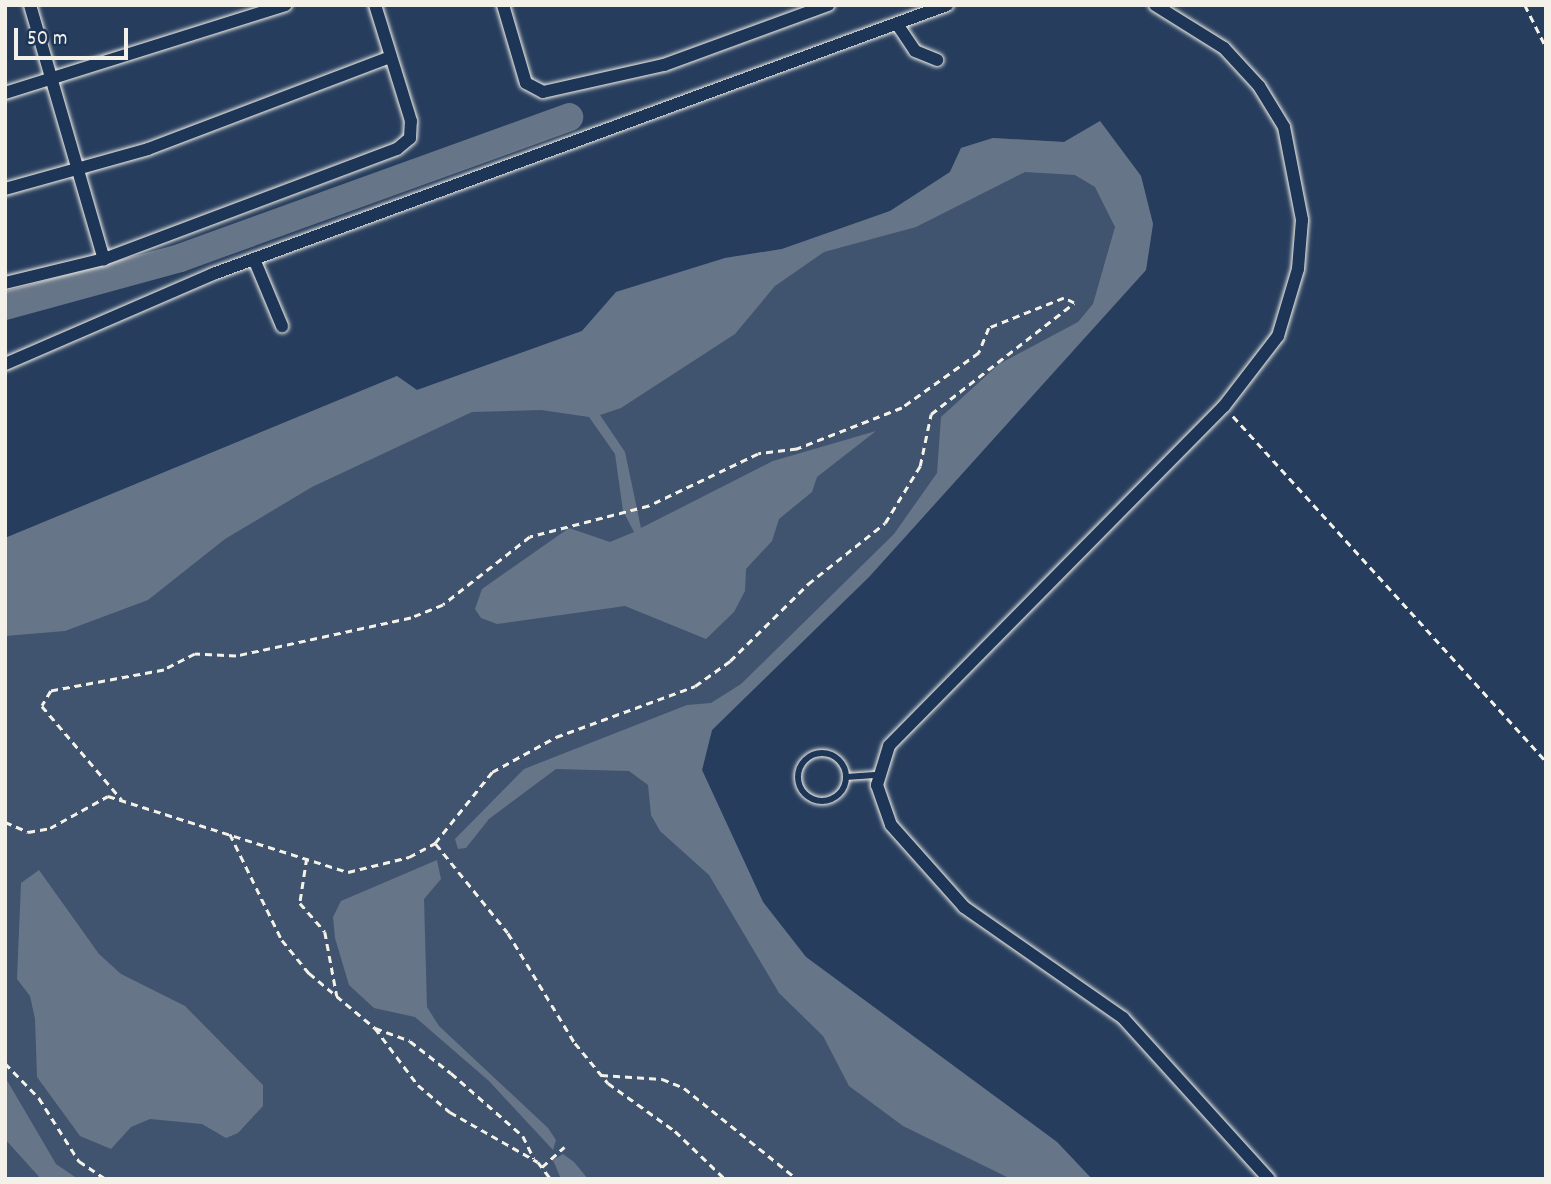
<!DOCTYPE html>
<html>
<head>
<meta charset="utf-8">
<style>
  body { margin:0 }
  #map { position:relative; width:1551px; height:1184px; overflow:hidden; background:#263d5d; font-family:Dekko,sans-serif }
  div>[style] { position:absolute }
  [style*='--x'] { left:calc(var(--x)*1px); top:calc(var(--y)*1px); width:calc(var(--w)*1px); rotate:calc(var(--a)*1deg) }
  .green>* { inset:0; background:#40546f }
  .water>* { inset:0; background:#677588 }
  .river>* { height:28px; margin:-14px; padding:0 14px; transform-origin:14px; border-radius:14px; background:#677588 }
  .path>* { height:2.5px; margin-top:-1.25px; transform-origin:0; background:repeating-linear-gradient(90deg,#f4f1e8 0 7px,transparent 0 12px) }
  .roads { filter:drop-shadow(0 0 2px #f4f1e8) drop-shadow(0 0 2px #f4f1e8) }
  .service>* { height:6px; margin:-3px; padding:0 3px; transform-origin:3px; border-radius:3px; background:#1d3557 }
  .service>.ring { margin:-3px; padding:0; box-sizing:content-box; background:none; border:6px solid #1d3557; border-radius:50% }
  .minor>* { height:12px; margin:-6px; padding:0 6px; transform-origin:6px; border-radius:6px; background:#1d3557 }
  span { translate:-50% -50%; white-space:nowrap; text-align:center; line-height:1.15; -webkit-text-stroke:6px #1d3557; paint-order:stroke }
  .frame { position:absolute; inset:0; border:7px solid #f4f1e8; pointer-events:none }
  .scale { position:absolute; left:14px; top:28px; width:114px; height:32px; box-sizing:border-box; border:4px solid #f4f1e8; border-top:0; padding-left:9px; font-size:21px; line-height:24px; white-space:nowrap; color:#f4f1e8; -webkit-text-stroke:5px #1d3557; paint-order:stroke }
</style>
</head>
<body>
<div id="map">
  <div class="green">
    <div style="clip-path:polygon(1100px 121px,1141px 176px,1153px 224px,1146px 270px,869px 577px,712px 730px,702px 770px,763px 902px,806px 957px,1057px 1142px,1092px 1179px,5px 1179px,5px 538px,397px 376px,417px 390px,582px 331px,616px 292px,725px 258px,782px 249px,890px 211px,950px 172px,961px 148px,993px 138px,1064px 142px)"></div>
  </div>
  <div class="water">
    <div style="clip-path:polygon(1100px 121px,1141px 176px,1153px 224px,1146px 270px,869px 577px,712px 730px,702px 770px,763px 902px,806px 957px,1057px 1142px,1092px 1179px,1011px 1179px,903px 1126px,849px 1086px,823px 1036px,779px 993px,709px 875px,660px 831px,651px 815px,648px 785px,629px 771px,556px 769px,489px 819px,466px 848px,458px 849px,455px 839px,524px 769px,687px 705px,711px 703px,741px 684px,894px 534px,937px 473px,941px 417px,999px 364px,1078px 322px,1093px 304px,1115px 227px,1095px 187px,1075px 175px,1025px 172px,916px 227px,824px 252px,775px 286px,735px 334px,621px 408px,600px 415px,625px 452px,641px 528px,773px 461px,876px 431px,817px 477px,812px 492px,779px 519px,772px 541px,746px 569px,745px 591px,734px 612px,706px 639px,625px 606px,497px 624px,481px 618px,475px 609px,482px 589px,569px 528px,610px 542px,634px 532px,623px 511px,615px 454px,589px 417px,541px 410px,472px 412px,312px 487px,225px 539px,148px 600px,65px 631px,5px 636px,5px 538px,397px 376px,417px 390px,582px 331px,616px 292px,725px 258px,782px 249px,890px 211px,950px 172px,961px 148px,993px 138px,1064px 142px)"></div>
    <div style="clip-path:polygon(437px 860px,441px 879px,424px 899px,427px 1007px,439px 1026px,548px 1128px,556px 1140px,553px 1150px,489px 1081px,415px 1017px,374px 1008px,349px 985px,335px 938px,333px 917px,341px 901px)"></div>
    <div style="clip-path:polygon(39px 870px,99px 954px,121px 974px,185px 1006px,263px 1085px,263px 1106px,238px 1133px,226px 1138px,202px 1124px,150px 1119px,131px 1127px,111px 1149px,80px 1136px,37px 1077px,35px 1019px,30px 996px,17px 979px,21px 883px)"></div>
    <div style="clip-path:polygon(5px 1077px,56px 1164px,78px 1179px,41px 1179px,5px 1139px)"></div>
    <div style="clip-path:polygon(563px 1154px,574px 1162px,588px 1179px,561px 1179px,553px 1160px)"></div>
  </div>
  <div class="river">
    <div style="--x:5;--y:306;--w:181;--a:-15.3"></div>
    <div style="--x:180;--y:258;--w:414;--a:-19.9"></div>
  </div>
  <div class="path">
    <div style="--x:1525;--y:5;--w:47;--a:63.4"></div>
    <div style="--x:1233;--y:416;--w:466;--a:47.8"></div>
    <div style="--x:5;--y:822;--w:25;--a:23"></div>
    <div style="--x:28;--y:832;--w:22;--a:-10"></div>
    <div style="--x:50;--y:828;--w:66;--a:-28.9"></div>
    <div style="--x:108;--y:796;--w:252;--a:17.6"></div>
    <div style="--x:348;--y:872;--w:63;--a:-13.8"></div>
    <div style="--x:409;--y:857;--w:30;--a:-28"></div>
    <div style="--x:435;--y:843;--w:91;--a:-51.2"></div>
    <div style="--x:492;--y:772;--w:73;--a:-28.7"></div>
    <div style="--x:556;--y:737;--w:148;--a:-20.1"></div>
    <div style="--x:695;--y:686;--w:43;--a:-35.5"></div>
    <div style="--x:730;--y:661;--w:110;--a:-44.6"></div>
    <div style="--x:808;--y:584;--w:98;--a:-38.4"></div>
    <div style="--x:885;--y:523;--w:67;--a:-58.4"></div>
    <div style="--x:920;--y:466;--w:53;--a:-78.1"></div>
    <div style="--x:931;--y:414;--w:181;--a:-37.8"></div>
    <div style="--x:1074;--y:303;--w:11;--a:-153"></div>
    <div style="--x:1064;--y:298;--w:81;--a:158.2"></div>
    <div style="--x:989;--y:328;--w:27;--a:112"></div>
    <div style="--x:979;--y:353;--w:95;--a:144.5"></div>
    <div style="--x:902;--y:408;--w:113;--a:158.7"></div>
    <div style="--x:797;--y:449;--w:39;--a:173"></div>
    <div style="--x:758;--y:454;--w:121;--a:154.5"></div>
    <div style="--x:649;--y:506;--w:123;--a:165.4"></div>
    <div style="--x:530;--y:537;--w:110;--a:142"></div>
    <div style="--x:443;--y:605;--w:35;--a:158"></div>
    <div style="--x:411;--y:618;--w:179;--a:167.7"></div>
    <div style="--x:236;--y:656;--w:41;--a:-177.2"></div>
    <div style="--x:195;--y:654;--w:35;--a:153"></div>
    <div style="--x:164;--y:670;--w:115;--a:169.5"></div>
    <div style="--x:51;--y:691;--w:17;--a:121"></div>
    <div style="--x:42;--y:706;--w:123;--a:49.6"></div>
    <div style="--x:230;--y:834;--w:118;--a:63.9"></div>
    <div style="--x:282;--y:940;--w:43;--a:50.7"></div>
    <div style="--x:309;--y:973;--w:86;--a:39.8"></div>
    <div style="--x:375;--y:1028;--w:71;--a:53"></div>
    <div style="--x:418;--y:1085;--w:42;--a:40.2"></div>
    <div style="--x:450;--y:1112;--w:101;--a:29.6"></div>
    <div style="--x:538;--y:1162;--w:21;--a:53"></div>
    <div style="--x:436;--y:844;--w:114;--a:51"></div>
    <div style="--x:508;--y:933;--w:129;--a:58.7"></div>
    <div style="--x:575;--y:1043;--w:52;--a:50.5"></div>
    <div style="--x:608;--y:1083;--w:82;--a:35.6"></div>
    <div style="--x:675;--y:1131;--w:69;--a:43.8"></div>
    <div style="--x:307;--y:858;--w:46;--a:98.8"></div>
    <div style="--x:300;--y:903;--w:38;--a:49"></div>
    <div style="--x:325;--y:932;--w:65;--a:79.4"></div>
    <div style="--x:375;--y:1028;--w:37;--a:20"></div>
    <div style="--x:410;--y:1041;--w:52;--a:38"></div>
    <div style="--x:451;--y:1073;--w:96;--a:41.2"></div>
    <div style="--x:523;--y:1136;--w:25;--a:64"></div>
    <div style="--x:5;--y:1063;--w:49;--a:45.8"></div>
    <div style="--x:39;--y:1098;--w:75;--a:57.6"></div>
    <div style="--x:79;--y:1161;--w:32;--a:34"></div>
    <div style="--x:601;--y:1075;--w:61;--a:3.8"></div>
    <div style="--x:662;--y:1079;--w:24;--a:22"></div>
    <div style="--x:684;--y:1088;--w:145;--a:38.8"></div>
    <div style="--x:542;--y:1167;--w:30;--a:-42"></div>
  </div>
  <div class="roads">
    <div class="service">
      <div class="ring" style="left:798px;top:753px;width:42px;height:42px"></div>
      <div style="--x:846;--y:777;--w:32;--a:-4"></div>
    </div>
    <div class="minor">
      <div style="--x:30;--y:5;--w:265;--a:73.8"></div>
      <div style="--x:503;--y:5;--w:81;--a:73.6"></div>
      <div style="--x:526;--y:83;--w:19;--a:28"></div>
      <div style="--x:543;--y:92;--w:124;--a:-12.6"></div>
      <div style="--x:664;--y:65;--w:175;--a:-20.1"></div>
      <div style="--x:1155;--y:5;--w:81;--a:31.9"></div>
      <div style="--x:1224;--y:48;--w:52;--a:47.4"></div>
      <div style="--x:1259;--y:86;--w:48;--a:58.6"></div>
      <div style="--x:1284;--y:127;--w:95;--a:79"></div>
      <div style="--x:1302;--y:220;--w:49;--a:94.7"></div>
      <div style="--x:1298;--y:269;--w:70;--a:106.6"></div>
      <div style="--x:1278;--y:336;--w:88;--a:127.6"></div>
      <div style="--x:1224;--y:406;--w:477;--a:134.6"></div>
      <div style="--x:889;--y:746;--w:41;--a:107.1"></div>
      <div style="--x:877;--y:785;--w:42;--a:70.7"></div>
      <div style="--x:891;--y:825;--w:110;--a:48.3"></div>
      <div style="--x:964;--y:907;--w:194;--a:34.9"></div>
      <div style="--x:1123;--y:1018;--w:217;--a:47.8"></div>
      <div style="--x:897;--y:24;--w:32;--a:56"></div>
      <div style="--x:915;--y:51;--w:24;--a:22"></div>
      <div style="--x:5;--y:93;--w:294;--a:-17.4"></div>
      <div style="--x:5;--y:189;--w:148;--a:-15.6"></div>
      <div style="--x:148;--y:149;--w:257;--a:-20.8"></div>
      <div style="--x:254;--y:259;--w:73;--a:67.3"></div>
      <div style="--x:5;--y:283;--w:102;--a:-13.6"></div>
      <div style="--x:104;--y:259;--w:313;--a:-20.6"></div>
      <div style="--x:397;--y:149;--w:17;--a:-40"></div>
      <div style="--x:410;--y:138;--w:17;--a:-87"></div>
      <div style="--x:411;--y:121;--w:121;--a:-107.2"></div>
      <div style="--x:5;--y:364;--w:227;--a:-23.4"></div>
      <div style="--x:213;--y:274;--w:782;--a:-20.13"></div>
    </div>
  </div>
  <div class="frame"></div>
  <div class="scale">50 m</div>
</div>
</body>
</html>
